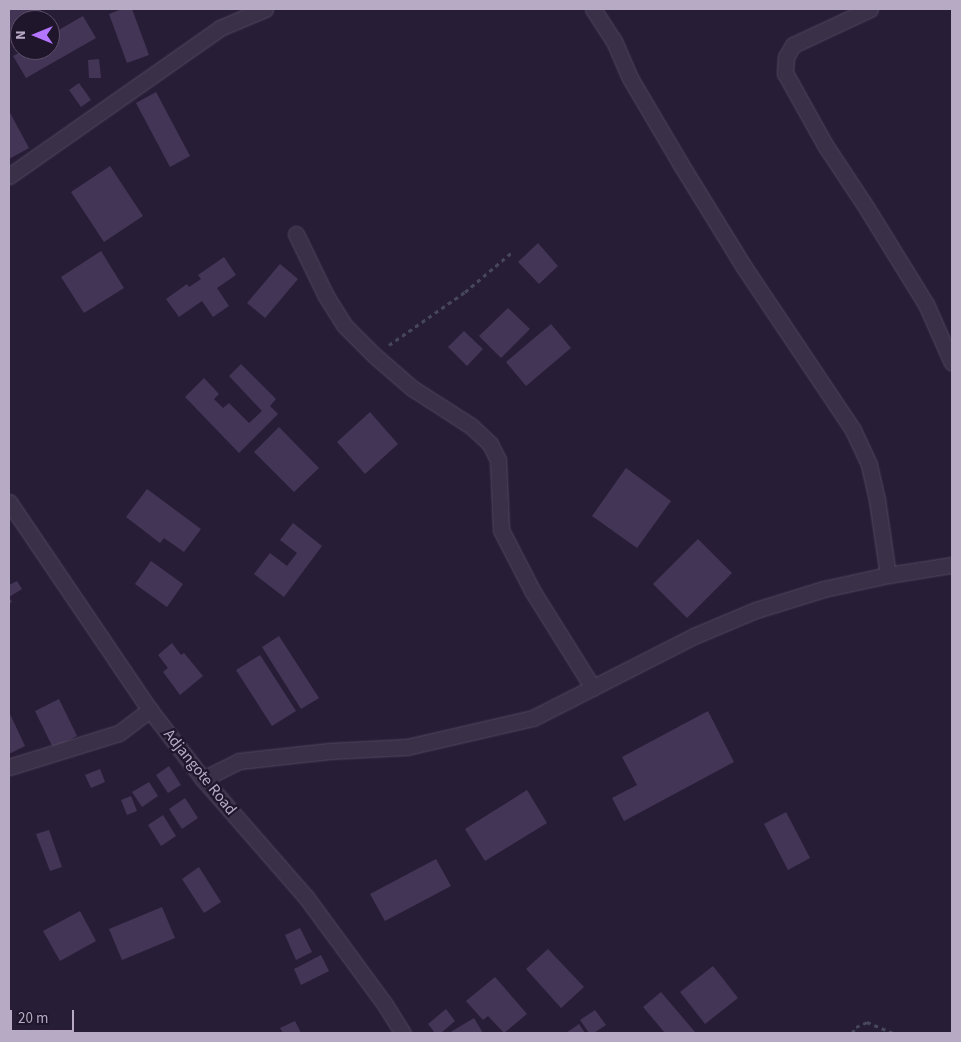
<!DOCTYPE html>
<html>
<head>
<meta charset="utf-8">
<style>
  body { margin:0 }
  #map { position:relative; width:961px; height:1042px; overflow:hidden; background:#281d37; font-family:"Source Sans 3",sans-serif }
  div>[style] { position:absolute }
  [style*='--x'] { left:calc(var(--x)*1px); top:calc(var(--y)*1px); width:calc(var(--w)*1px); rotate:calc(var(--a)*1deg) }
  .building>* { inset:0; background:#433556 }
  .path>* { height:3px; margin-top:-1.5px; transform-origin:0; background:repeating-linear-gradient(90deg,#46475f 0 4px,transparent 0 8px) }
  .roads { filter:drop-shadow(0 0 1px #534860) drop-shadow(0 0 1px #534860) }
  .minor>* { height:15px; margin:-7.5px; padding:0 7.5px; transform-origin:7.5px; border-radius:7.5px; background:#3a3148 }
  .tertiary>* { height:15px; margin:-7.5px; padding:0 7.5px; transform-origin:7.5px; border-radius:7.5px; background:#3a3148 }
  span { translate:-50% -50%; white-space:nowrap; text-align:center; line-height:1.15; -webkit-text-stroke:4.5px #20162c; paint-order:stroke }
  .street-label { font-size:16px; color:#b6aac5 }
  .frame { position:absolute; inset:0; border:10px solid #b6aac5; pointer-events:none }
  .north { position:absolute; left:10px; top:10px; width:50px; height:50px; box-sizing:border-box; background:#20162c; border:1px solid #5c5169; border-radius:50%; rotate:270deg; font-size:14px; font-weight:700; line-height:20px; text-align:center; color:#b6aac5 }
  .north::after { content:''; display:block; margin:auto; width:18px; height:22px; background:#b475ff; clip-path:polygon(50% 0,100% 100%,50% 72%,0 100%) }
  .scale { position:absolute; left:10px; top:1010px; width:64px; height:22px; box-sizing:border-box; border:2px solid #b6aac5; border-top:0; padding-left:6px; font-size:15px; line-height:18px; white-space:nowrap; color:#b6aac5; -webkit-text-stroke:4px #20162c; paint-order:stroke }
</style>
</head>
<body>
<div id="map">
  <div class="building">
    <div style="clip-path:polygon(9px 9px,40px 9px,46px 20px,20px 20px,20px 38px,14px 42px,9px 33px)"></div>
    <div style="clip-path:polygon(122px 9px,132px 9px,149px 55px,127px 63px,109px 14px)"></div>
    <div style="clip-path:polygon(83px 16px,96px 38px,26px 78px,13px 56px,24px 50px,50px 50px,50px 35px)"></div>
    <div style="clip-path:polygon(99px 59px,101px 78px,89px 78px,88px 60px)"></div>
    <div style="clip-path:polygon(79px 83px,91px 100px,81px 107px,69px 90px)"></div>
    <div style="clip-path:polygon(156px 92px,190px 156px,170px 167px,136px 103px)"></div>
    <div style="clip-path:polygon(9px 111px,29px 148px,9px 159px)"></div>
    <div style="clip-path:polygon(110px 166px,143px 216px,104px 242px,71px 192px)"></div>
    <div style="clip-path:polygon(538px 243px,558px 266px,539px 284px,518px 262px)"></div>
    <div style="clip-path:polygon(101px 251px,124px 288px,84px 313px,61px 277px)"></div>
    <div style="clip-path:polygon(224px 257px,236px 275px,217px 288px,229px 306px,213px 317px,202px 301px,179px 317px,166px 299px,187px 284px,189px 287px,201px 279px,198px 275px)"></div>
    <div style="clip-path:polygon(280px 264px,298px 279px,265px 318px,247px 303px)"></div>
    <div style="clip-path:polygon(508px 308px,530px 329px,501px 358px,479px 336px)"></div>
    <div style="clip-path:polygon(551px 324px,571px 348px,526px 386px,506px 362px)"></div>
    <div style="clip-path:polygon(464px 331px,483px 349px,467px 366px,448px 347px)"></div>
    <div style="clip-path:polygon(241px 364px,276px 399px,270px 406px,278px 414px,239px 453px,185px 397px,204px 378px,219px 394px,214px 399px,223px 408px,229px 403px,249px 423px,262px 411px,229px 376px)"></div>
    <div style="clip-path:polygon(370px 412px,398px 444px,365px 474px,337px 442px)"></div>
    <div style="clip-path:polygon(279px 427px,319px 468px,294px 492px,254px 452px)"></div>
    <div style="clip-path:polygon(626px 468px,671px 501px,637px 548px,592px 516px)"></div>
    <div style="clip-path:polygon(147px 489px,201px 529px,184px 552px,164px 538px,160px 543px,126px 517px)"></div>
    <div style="clip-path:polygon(293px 523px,322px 546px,284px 597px,254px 574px,270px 553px,287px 566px,297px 553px,280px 540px)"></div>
    <div style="clip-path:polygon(698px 539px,732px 573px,687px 618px,653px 584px)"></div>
    <div style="clip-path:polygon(151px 561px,183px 584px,167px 607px,135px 584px)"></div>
    <div style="clip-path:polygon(17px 581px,22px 589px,9px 597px,12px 602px,9px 604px,9px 585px)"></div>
    <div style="clip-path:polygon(279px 636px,319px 698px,301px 709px,262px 647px)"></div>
    <div style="clip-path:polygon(172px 643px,181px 655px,184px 653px,203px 676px,180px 695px,163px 672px,168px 668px,158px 655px)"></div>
    <div style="clip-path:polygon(260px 655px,296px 711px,272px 726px,236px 670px)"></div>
    <div style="clip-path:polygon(59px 699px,77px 736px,53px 748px,35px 711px)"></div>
    <div style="clip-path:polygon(708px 711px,734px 762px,624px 821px,612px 798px,637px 785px,622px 757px)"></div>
    <div style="clip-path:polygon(9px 712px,25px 746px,9px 754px)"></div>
    <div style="clip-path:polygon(169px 766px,181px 785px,168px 793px,156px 775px)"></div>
    <div style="clip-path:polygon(100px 769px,105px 782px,91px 788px,85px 775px)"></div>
    <div style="clip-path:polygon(149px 782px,158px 796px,142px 807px,132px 792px)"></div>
    <div style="clip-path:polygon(527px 790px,547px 823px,485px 861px,465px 829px)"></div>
    <div style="clip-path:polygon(131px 796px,137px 811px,127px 815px,121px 800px)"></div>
    <div style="clip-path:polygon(185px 798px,198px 818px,182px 829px,169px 809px)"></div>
    <div style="clip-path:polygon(786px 812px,810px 858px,788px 870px,764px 824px)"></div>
    <div style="clip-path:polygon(163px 815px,176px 836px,161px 846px,148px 825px)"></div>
    <div style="clip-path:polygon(49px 830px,62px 867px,50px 871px,36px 834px)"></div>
    <div style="clip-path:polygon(436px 859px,451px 886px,385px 921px,370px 894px)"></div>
    <div style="clip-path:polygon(199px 867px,221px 902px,204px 913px,182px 879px)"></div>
    <div style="clip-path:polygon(162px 907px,175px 938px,122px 960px,109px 929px)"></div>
    <div style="clip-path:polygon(80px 911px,96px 941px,60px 961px,43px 931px)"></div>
    <div style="clip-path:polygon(300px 928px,312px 952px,296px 960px,285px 935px)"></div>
    <div style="clip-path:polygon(548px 949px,584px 987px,561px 1008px,526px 969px)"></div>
    <div style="clip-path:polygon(321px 955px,329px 971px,301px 985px,294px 969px)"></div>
    <div style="clip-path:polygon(713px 966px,738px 998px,705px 1024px,680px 992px)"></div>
    <div style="clip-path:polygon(495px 977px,527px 1014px,504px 1033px,488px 1016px,483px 1020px,466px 1001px)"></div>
    <div style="clip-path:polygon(661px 992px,695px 1032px,694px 1033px,665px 1033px,643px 1007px)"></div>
    <div style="clip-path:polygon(446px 1009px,455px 1021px,441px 1033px,435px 1033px,428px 1024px)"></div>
    <div style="clip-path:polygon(595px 1010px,606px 1025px,594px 1033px,589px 1033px,580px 1020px)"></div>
    <div style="clip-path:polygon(474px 1018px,483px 1033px,449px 1033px)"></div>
    <div style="clip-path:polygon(295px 1021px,301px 1033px,283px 1033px,280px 1028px)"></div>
    <div style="clip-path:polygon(579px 1024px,585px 1033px,566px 1033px)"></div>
  </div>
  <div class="path">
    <div style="--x:389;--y:345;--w:93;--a:-34.9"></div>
    <div style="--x:465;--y:292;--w:60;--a:-40.3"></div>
    <div style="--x:852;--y:1033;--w:7;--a:-56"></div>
    <div style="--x:856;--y:1027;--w:12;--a:-24"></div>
    <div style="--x:867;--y:1022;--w:28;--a:23"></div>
  </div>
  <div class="roads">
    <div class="minor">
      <div style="--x:593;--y:9;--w:38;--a:57"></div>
      <div style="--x:614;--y:41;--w:40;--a:66.6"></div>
      <div style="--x:630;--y:78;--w:99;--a:59.5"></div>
      <div style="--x:680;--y:163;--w:122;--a:58.4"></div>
      <div style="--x:744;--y:267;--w:196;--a:56.2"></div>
      <div style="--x:853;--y:430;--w:38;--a:65"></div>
      <div style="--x:869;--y:465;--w:36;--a:77"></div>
      <div style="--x:877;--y:500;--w:76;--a:81.7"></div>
      <div style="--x:870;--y:9;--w:85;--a:154.9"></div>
      <div style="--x:793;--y:45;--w:14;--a:120"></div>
      <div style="--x:786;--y:57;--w:16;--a:94"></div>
      <div style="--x:785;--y:73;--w:82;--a:60.9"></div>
      <div style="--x:825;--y:145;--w:74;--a:56.5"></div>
      <div style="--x:866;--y:207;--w:114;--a:58.3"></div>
      <div style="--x:926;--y:304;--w:64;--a:66.2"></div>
      <div style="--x:9;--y:176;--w:258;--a:-35"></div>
      <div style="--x:220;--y:28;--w:49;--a:-22.9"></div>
      <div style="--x:296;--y:234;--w:69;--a:64.2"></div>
      <div style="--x:326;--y:296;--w:34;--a:58"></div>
      <div style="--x:344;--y:325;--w:42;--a:45"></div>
      <div style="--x:374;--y:355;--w:50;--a:41"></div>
      <div style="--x:412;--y:388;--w:70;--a:32.8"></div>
      <div style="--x:471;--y:426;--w:26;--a:43"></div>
      <div style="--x:490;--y:444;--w:18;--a:63"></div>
      <div style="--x:498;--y:460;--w:70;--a:87.5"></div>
      <div style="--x:501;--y:530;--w:70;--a:62.7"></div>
      <div style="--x:533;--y:592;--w:113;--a:58"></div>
      <div style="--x:9;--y:767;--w:115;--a:-17.2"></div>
      <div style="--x:119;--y:733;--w:39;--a:-37"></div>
      <div style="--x:203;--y:779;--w:40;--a:-26.6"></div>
      <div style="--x:239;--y:761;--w:91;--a:-6.3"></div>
      <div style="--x:329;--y:751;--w:78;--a:-2.9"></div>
      <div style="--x:407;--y:747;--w:129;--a:-13"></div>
      <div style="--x:533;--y:718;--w:181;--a:-27"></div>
      <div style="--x:694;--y:636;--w:67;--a:-22.8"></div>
      <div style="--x:756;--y:610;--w:71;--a:-17.2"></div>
      <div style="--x:824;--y:589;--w:66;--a:-12.3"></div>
      <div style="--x:888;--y:575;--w:65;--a:-8.9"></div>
    </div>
    <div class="tertiary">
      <div style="--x:9;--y:502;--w:251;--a:55.9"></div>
      <div style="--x:150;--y:710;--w:87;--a:52.5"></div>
      <div style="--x:203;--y:779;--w:157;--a:48.9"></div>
      <div style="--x:306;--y:897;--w:132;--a:53.7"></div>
      <div style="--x:384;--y:1003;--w:36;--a:58"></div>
    </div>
  </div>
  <div class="street-label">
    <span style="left:200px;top:772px;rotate:51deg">Adjangote Road</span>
  </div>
  <div class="frame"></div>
  <div class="north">N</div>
  <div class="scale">20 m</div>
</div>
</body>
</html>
